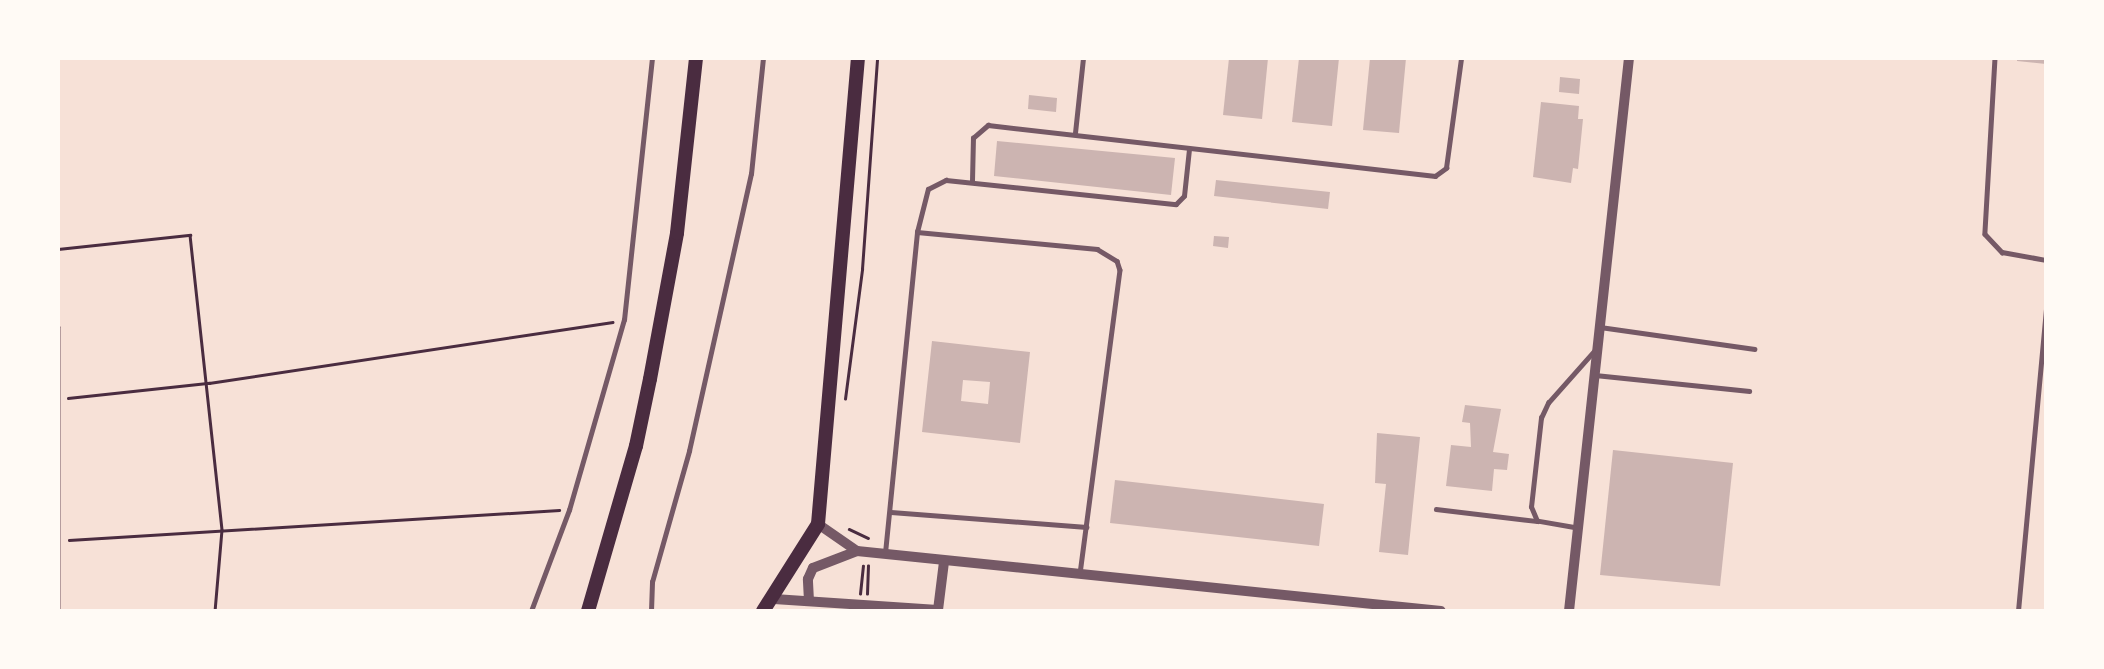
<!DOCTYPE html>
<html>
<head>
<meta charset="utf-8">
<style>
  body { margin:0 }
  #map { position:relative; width:2104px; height:669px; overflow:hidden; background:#f7e1d7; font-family:Helvetica,sans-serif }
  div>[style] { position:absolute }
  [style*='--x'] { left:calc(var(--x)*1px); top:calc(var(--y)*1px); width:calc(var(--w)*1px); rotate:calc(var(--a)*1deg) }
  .building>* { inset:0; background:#ccb4b1 }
  .path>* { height:2.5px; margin:-1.25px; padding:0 1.25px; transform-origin:1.25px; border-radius:1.25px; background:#4a2c40 }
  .service>* { height:4.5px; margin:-2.25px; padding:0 2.25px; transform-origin:2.25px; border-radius:2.25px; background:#755966 }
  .tertiary>* { height:10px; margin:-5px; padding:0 5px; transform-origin:5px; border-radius:5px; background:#755966 }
  .primary>* { height:14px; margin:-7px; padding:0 7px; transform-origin:7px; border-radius:7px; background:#4a2c40 }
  span { translate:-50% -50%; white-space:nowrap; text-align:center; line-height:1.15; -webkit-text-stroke:6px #fffaf5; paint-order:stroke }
  .frame { position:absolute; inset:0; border:60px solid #fffaf5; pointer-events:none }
</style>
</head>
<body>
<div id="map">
  <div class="building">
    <div style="clip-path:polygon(1229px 58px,1268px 58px,1262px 119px,1223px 115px)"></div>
    <div style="clip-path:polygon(1299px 58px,1339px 58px,1332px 126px,1292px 122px)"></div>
    <div style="clip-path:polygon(1370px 58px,1406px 58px,1399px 133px,1363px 130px)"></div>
    <div style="clip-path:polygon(2017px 58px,2046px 58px,2046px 64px,2017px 61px)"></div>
    <div style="clip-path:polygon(1560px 77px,1580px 79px,1579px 94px,1559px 92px)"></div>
    <div style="clip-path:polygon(1029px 95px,1057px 98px,1056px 112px,1028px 109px)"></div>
    <div style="clip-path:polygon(1541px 102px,1579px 106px,1578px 119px,1583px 119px,1578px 169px,1573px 168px,1571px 183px,1533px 177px)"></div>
    <div style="clip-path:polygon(997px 141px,1175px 158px,1171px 195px,994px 176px)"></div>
    <div style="clip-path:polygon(1216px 180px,1330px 192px,1328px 209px,1214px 196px)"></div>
    <div style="clip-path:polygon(1214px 236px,1229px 237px,1228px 248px,1213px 246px)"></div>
    <div style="clip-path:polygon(evenodd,932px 341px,1030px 352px,1020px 443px,922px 432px,932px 341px,963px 380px,990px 382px,988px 404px,961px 401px,963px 380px)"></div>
    <div style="clip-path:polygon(1465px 405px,1501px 409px,1493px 452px,1509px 454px,1507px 470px,1494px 469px,1492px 491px,1446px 486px,1451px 445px,1471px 447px,1470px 423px,1462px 422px)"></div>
    <div style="clip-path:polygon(1377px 433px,1420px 437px,1408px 555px,1379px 552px,1386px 484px,1375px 483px)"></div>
    <div style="clip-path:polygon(1613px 450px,1733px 463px,1720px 586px,1600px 575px)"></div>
    <div style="clip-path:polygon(1115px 480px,1324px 504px,1319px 546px,1110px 523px)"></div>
  </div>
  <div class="path">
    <div style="--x:58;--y:249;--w:133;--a:-6.1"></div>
    <div style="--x:190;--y:235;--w:297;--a:83.8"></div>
    <div style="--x:222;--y:530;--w:81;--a:94.9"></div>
    <div style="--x:68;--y:398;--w:142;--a:-6.1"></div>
    <div style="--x:209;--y:383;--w:408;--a:-8.6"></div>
    <div style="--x:845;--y:399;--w:131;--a:-82.5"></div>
    <div style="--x:862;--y:269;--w:212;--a:-85.9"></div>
    <div style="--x:849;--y:529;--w:21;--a:25"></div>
    <div style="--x:69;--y:540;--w:491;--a:-3.5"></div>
    <div style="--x:860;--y:594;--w:28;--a:-84"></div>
    <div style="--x:867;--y:594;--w:28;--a:-88"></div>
  </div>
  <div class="service">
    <div style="--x:1995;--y:58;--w:176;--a:93.3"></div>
    <div style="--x:1985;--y:234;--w:25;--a:47"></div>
    <div style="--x:2002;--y:252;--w:45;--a:10.3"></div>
    <div style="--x:1075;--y:133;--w:75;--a:-83.9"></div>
    <div style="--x:972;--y:181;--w:43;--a:-88.7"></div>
    <div style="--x:973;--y:138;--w:20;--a:-41"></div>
    <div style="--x:988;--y:125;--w:450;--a:6.5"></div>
    <div style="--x:1435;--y:176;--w:14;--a:-36"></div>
    <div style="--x:1446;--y:168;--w:111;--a:-82.2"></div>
    <div style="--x:917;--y:232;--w:181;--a:5.4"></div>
    <div style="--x:1097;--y:249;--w:23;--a:31"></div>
    <div style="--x:1117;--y:261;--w:9;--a:72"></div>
    <div style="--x:1120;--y:270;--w:306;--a:97.5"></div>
    <div style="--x:58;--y:327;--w:284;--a:90"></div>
    <div style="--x:1600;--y:327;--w:156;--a:8.1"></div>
    <div style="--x:1595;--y:375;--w:155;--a:5.9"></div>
    <div style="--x:1436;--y:509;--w:102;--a:6.8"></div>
    <div style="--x:891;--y:512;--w:196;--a:4.4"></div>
    <div style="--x:1577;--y:528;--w:41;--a:-170.1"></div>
    <div style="--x:1537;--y:521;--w:15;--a:-113"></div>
    <div style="--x:1531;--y:507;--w:90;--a:-83.6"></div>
    <div style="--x:1541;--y:418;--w:17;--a:-65"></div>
    <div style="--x:1548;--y:403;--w:71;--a:-48.4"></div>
    <div style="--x:885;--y:553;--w:323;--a:-84.3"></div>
    <div style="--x:917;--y:232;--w:44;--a:-75.7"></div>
    <div style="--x:928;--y:189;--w:20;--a:-27"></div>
    <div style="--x:946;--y:180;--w:231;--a:6"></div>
    <div style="--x:1176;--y:204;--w:11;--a:-45"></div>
    <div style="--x:1184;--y:196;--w:47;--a:-83.9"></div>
    <div style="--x:531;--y:611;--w:108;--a:-69.4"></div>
    <div style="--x:569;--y:510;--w:198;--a:-73.9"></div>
    <div style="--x:624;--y:320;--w:263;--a:-83.9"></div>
    <div style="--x:651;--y:611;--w:29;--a:-88"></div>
    <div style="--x:652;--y:582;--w:136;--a:-74.2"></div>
    <div style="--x:689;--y:451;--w:284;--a:-77.4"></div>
    <div style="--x:751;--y:174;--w:117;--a:-84.1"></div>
    <div style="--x:2018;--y:611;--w:305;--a:-84.7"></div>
  </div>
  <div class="tertiary">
    <div style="--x:818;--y:524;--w:47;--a:34.7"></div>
    <div style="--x:857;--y:551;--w:587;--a:5.87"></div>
    <div style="--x:774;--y:599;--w:164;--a:3.8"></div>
    <div style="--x:938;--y:610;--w:48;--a:-82.9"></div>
    <div style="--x:809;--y:601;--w:22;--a:-93"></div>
    <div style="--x:808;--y:579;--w:12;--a:-66"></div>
    <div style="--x:813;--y:568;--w:47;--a:-21.1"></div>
    <div style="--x:1569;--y:611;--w:556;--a:-83.81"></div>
  </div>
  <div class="primary">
    <div style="--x:588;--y:611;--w:172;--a:-73.8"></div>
    <div style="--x:636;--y:446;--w:68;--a:-78.2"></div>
    <div style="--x:650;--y:379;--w:148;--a:-79.5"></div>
    <div style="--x:677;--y:233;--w:176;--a:-83.8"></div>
    <div style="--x:763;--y:611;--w:103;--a:-57.7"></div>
    <div style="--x:818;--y:524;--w:468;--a:-85.1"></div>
  </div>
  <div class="frame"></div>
</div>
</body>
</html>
